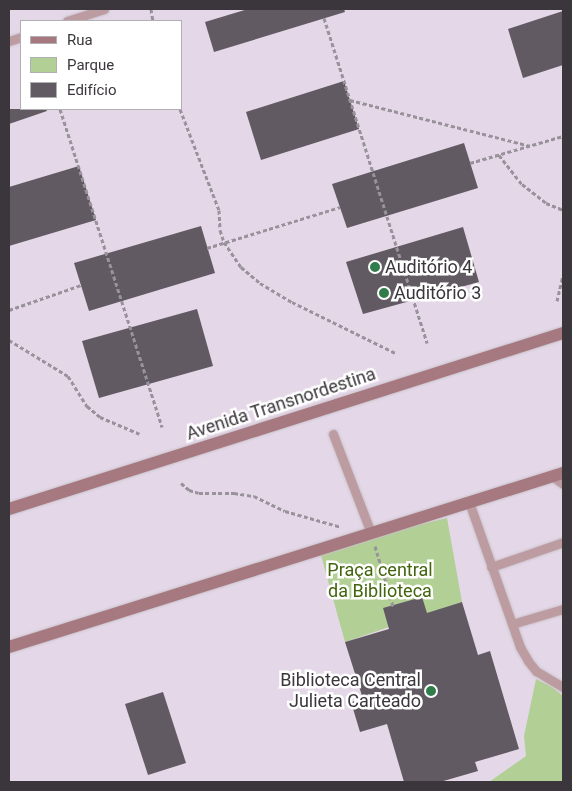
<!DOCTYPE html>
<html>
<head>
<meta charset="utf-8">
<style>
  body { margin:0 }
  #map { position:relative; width:572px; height:791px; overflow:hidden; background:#ece4ee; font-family:Roboto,sans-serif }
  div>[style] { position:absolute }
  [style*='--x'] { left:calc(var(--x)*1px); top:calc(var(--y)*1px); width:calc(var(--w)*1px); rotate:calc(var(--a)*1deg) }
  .built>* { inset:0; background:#e4d7e7 }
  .green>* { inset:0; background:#b2cf95 }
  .building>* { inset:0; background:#615a63 }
  .path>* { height:3px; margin-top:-1.5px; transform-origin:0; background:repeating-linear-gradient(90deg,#98929a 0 4px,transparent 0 6.5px) }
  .roads { filter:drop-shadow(0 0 1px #c8c1ca) drop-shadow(0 0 1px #c8c1ca) }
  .lane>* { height:9px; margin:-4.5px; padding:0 4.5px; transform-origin:4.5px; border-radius:4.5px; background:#bd9ca1 }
  .secondary>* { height:12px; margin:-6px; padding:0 6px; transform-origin:6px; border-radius:6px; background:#a6787f }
  .dots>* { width:14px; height:14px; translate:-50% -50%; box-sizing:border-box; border:2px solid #fff; border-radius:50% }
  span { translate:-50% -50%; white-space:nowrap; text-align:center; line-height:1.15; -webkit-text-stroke:5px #fff; paint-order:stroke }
  .poi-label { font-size:18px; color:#3a363b }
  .left { translate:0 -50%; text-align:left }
  .right { translate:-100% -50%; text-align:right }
  .street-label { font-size:18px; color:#3a363b }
  .park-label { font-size:18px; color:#42640d }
  .frame { position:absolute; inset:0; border:10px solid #3a363b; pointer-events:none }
  .legend { position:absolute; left:20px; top:20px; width:162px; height:90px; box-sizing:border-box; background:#fff; border:1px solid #b0afb1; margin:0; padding:6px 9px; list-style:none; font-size:15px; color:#3a363b }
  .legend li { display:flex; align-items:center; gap:10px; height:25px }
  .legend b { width:25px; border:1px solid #b0afb1 }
</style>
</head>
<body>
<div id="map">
  <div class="built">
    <div style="clip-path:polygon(evenodd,9px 9px,563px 9px,563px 782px,9px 782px,9px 9px,21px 21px,181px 21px,181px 109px,21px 109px,21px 21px)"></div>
  </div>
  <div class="green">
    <div style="clip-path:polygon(447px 518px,462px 602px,345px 642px,319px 548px)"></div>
    <div style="clip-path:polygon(536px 679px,552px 687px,563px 696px,563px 782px,489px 782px,526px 756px,524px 736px)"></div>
  </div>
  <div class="building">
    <div style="clip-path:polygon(248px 9px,344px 9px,345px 12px,214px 52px,205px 22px)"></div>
    <div style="clip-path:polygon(563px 11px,563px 65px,523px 78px,508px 29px)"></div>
    <div style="clip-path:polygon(344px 81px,359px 129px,261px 160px,246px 112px)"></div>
    <div style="clip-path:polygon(9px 109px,46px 109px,47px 111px,9px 124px)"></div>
    <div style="clip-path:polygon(464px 143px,478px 188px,347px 228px,332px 184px)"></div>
    <div style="clip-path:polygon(79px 166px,96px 220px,9px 246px,9px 187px)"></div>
    <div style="clip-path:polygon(201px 226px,215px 273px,89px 311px,74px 263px)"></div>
    <div style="clip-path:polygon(463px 227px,479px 282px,363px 314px,346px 262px)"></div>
    <div style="clip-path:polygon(197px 309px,213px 366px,99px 398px,82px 341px)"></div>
    <div style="clip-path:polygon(422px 597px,427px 613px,462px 602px,478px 655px,490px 651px,519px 749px,475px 762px,478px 771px,440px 782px,404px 782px,387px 724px,360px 732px,351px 702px,363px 699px,345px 642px,389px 629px,383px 608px)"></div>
    <div style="clip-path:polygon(163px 692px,186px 763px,148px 775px,125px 704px)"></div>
  </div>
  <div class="path">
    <div style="--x:151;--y:9;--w:12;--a:81"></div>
    <div style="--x:324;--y:18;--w:341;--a:72.4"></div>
    <div style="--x:350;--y:100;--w:186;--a:14.3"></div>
    <div style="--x:60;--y:109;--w:334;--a:72.2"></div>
    <div style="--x:180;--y:109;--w:108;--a:68.9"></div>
    <div style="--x:219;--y:210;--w:20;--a:87"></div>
    <div style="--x:220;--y:230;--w:13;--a:72"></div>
    <div style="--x:224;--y:242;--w:30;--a:56"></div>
    <div style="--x:241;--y:267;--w:25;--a:40"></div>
    <div style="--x:260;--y:283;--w:37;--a:31"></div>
    <div style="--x:292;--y:302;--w:115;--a:26.3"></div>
    <div style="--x:499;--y:155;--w:37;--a:52"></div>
    <div style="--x:522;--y:184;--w:31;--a:38"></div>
    <div style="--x:546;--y:203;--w:18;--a:22"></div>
    <div style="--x:470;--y:163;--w:97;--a:-16.2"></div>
    <div style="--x:207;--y:248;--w:139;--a:-17.1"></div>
    <div style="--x:557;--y:301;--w:26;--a:-77"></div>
    <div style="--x:9;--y:310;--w:76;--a:-19.1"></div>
    <div style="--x:9;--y:340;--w:69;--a:31.4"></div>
    <div style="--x:68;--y:376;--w:36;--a:58"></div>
    <div style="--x:87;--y:406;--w:17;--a:40"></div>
    <div style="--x:100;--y:417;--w:43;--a:23"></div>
    <div style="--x:181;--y:483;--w:11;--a:41"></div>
    <div style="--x:189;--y:490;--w:10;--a:17"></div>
    <div style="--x:199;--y:493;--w:35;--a:0"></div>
    <div style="--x:234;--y:493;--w:20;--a:9"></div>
    <div style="--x:254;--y:496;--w:34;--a:26"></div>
    <div style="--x:285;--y:511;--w:58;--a:15.9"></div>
    <div style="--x:375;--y:546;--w:63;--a:73.3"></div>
  </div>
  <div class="roads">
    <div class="lane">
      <div style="--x:67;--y:21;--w:39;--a:-18"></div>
      <div style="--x:9;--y:41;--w:13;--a:-18"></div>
      <div style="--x:333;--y:434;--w:106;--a:69"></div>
      <div style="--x:552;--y:476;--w:14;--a:36"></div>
      <div style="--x:469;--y:502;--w:154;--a:70.6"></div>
      <div style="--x:520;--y:647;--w:16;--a:60"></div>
      <div style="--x:528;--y:661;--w:13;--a:51"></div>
      <div style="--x:536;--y:671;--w:31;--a:31"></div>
      <div style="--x:491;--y:567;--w:76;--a:-19.1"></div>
      <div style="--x:512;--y:624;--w:53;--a:-16.4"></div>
    </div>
    <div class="secondary">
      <div style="--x:9;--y:509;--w:581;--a:-17.62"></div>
      <div style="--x:9;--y:647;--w:581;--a:-17.44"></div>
    </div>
  </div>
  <div class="dots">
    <div style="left:375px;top:267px;background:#307c4b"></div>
    <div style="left:384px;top:293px;background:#307c4b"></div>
    <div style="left:431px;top:691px;background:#307c4b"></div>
  </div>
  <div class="poi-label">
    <span class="left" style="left:385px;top:267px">Auditório 4</span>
    <span class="left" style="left:394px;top:293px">Auditório 3</span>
    <span class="right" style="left:421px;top:691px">Biblioteca Central<br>Julieta Carteado</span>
  </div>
  <div class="street-label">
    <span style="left:281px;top:404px;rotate:-18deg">Avenida Transnordestina</span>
  </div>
  <div class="park-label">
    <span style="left:380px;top:581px">Praça central<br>da Biblioteca</span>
  </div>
  <div class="frame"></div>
  <ul class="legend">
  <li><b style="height:6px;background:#a6787f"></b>Rua</li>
  <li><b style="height:14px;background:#b2cf95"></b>Parque</li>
  <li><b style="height:14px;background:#615a63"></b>Edifício</li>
  </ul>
</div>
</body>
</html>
